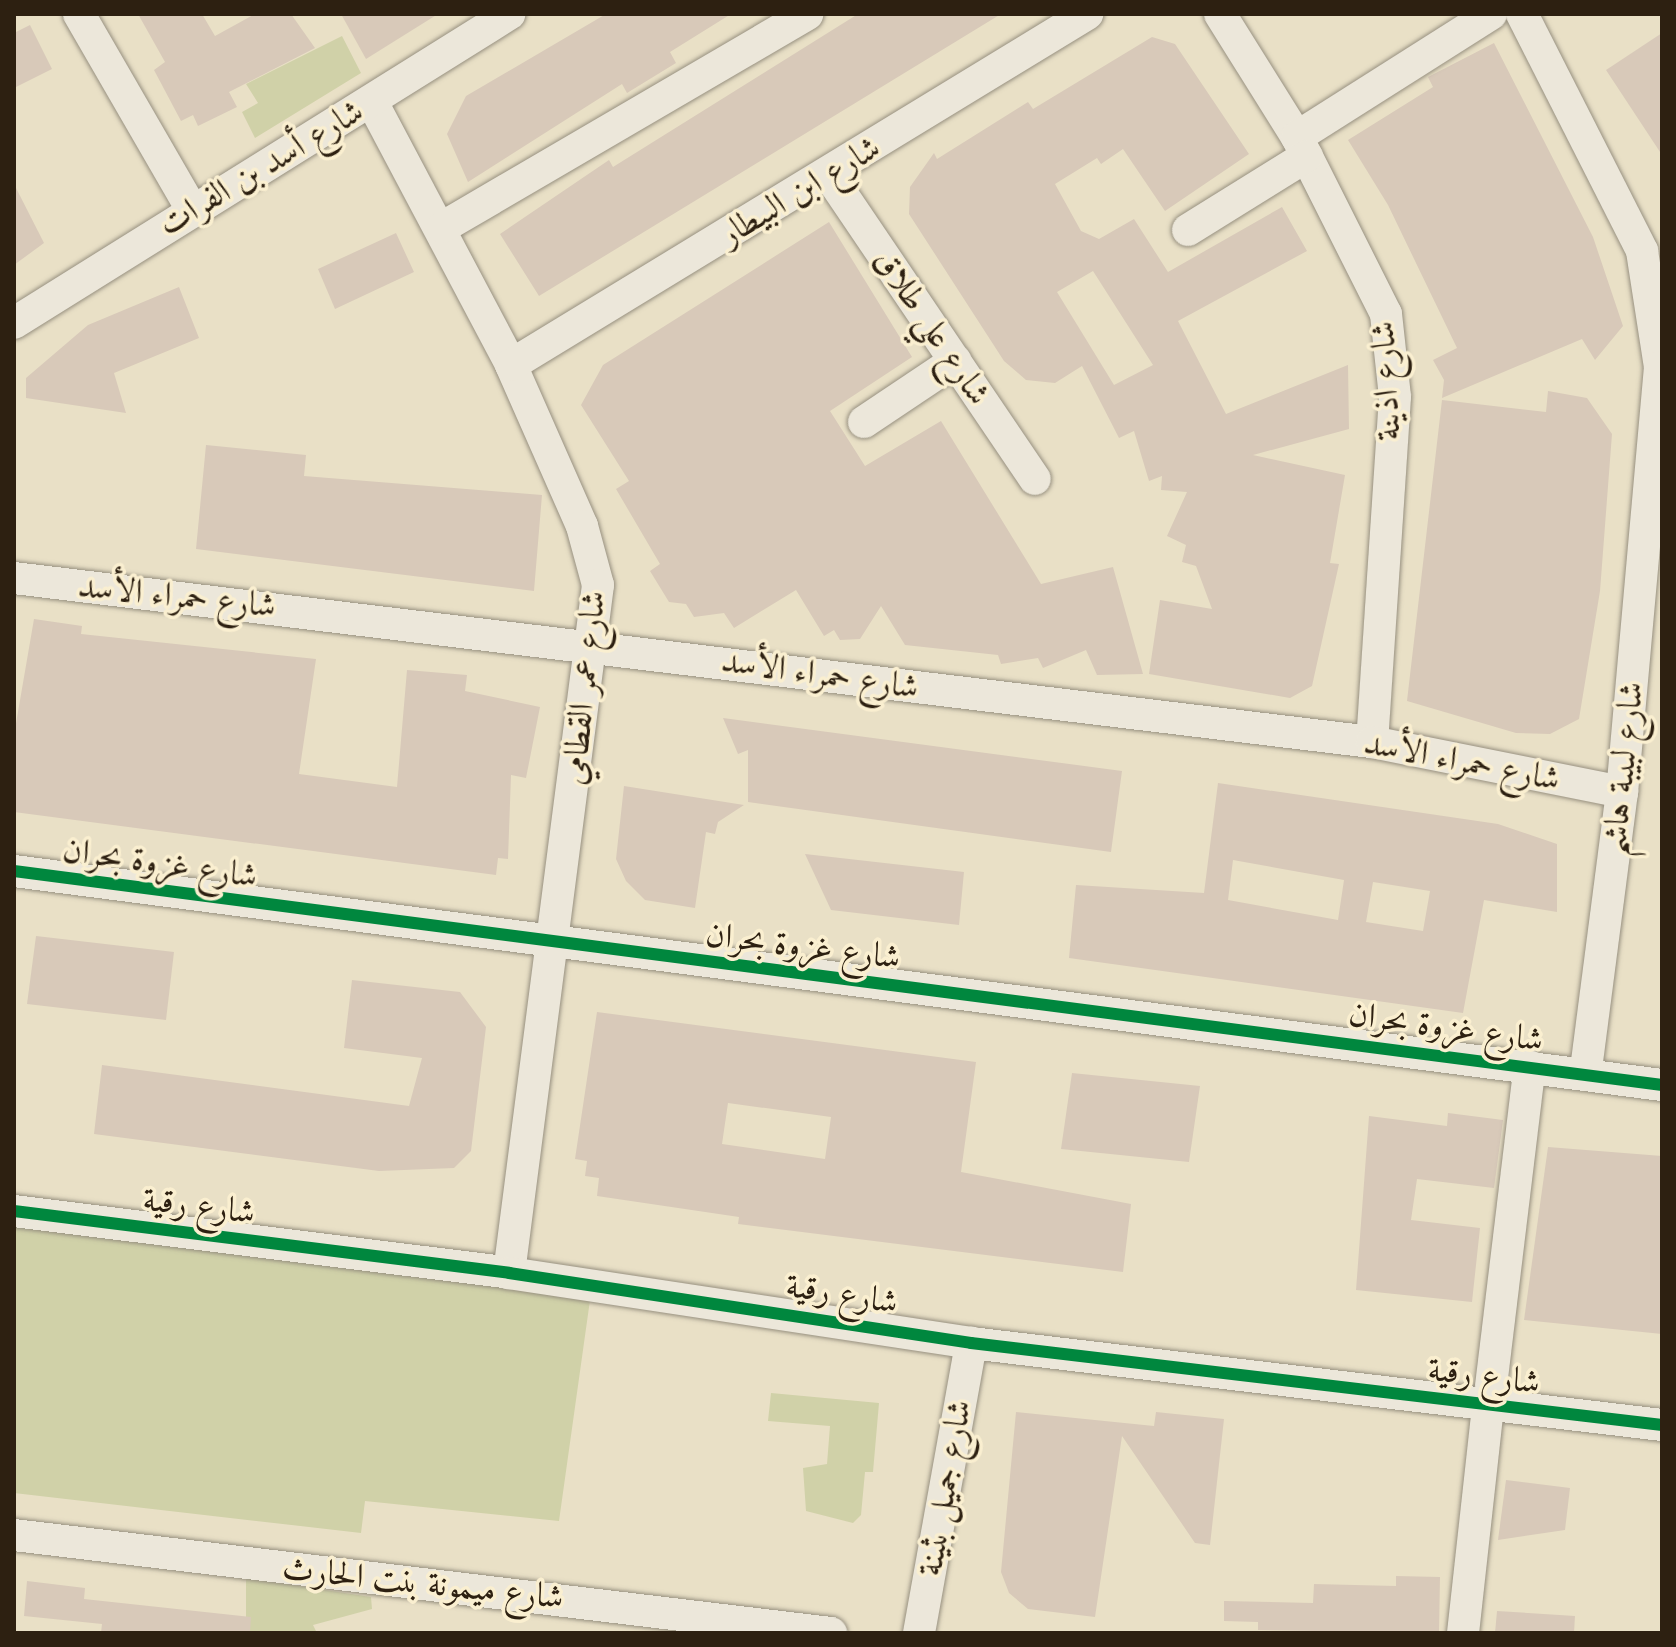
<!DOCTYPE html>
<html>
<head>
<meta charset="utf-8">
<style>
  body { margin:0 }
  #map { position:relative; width:1676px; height:1647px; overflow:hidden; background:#e9e0c6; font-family:Cardo,Amiri,serif }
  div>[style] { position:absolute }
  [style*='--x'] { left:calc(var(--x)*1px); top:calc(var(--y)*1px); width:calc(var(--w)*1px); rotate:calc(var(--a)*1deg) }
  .green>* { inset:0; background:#d0d1a8 }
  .building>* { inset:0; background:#d8c9b9 }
  .roads { filter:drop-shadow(0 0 2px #979080) drop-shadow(0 0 2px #979080) }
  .minor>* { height:32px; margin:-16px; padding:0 16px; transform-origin:16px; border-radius:16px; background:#ece7da }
  .cycleway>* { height:12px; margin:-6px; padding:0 6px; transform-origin:6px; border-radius:6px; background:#00873e }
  span { translate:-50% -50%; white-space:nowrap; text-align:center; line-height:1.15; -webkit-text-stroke:7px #faefd0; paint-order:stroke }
  .street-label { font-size:34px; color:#2d2011 }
  .frame { position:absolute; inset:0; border:16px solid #2d2011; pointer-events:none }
</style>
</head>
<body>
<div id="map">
  <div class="green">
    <div style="clip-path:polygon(342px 36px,361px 73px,255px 138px,242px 112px,258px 103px,246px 84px)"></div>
    <div style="clip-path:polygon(14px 1219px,591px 1293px,559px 1521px,365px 1501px,361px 1533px,14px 1493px)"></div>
    <div style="clip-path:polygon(771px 1393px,879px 1403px,873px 1472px,865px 1472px,861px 1515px,853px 1523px,806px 1511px,803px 1468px,827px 1464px,830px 1426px,768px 1421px)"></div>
    <div style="clip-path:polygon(246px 1578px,371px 1597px,372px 1609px,313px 1625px,317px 1633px,246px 1633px)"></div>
  </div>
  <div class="building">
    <div style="clip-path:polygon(138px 14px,202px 14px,215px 36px,255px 14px,291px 14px,315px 48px,229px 92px,237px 107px,198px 126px,193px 115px,181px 121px,154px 70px,165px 62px)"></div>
    <div style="clip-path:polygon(341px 14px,438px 14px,366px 59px)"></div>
    <div style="clip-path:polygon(606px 14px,731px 14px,670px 52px,676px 63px,627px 93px,622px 84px,468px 182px,447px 134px,466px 96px)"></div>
    <div style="clip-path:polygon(858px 14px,1001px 14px,539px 296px,500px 234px,609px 160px,613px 167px)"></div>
    <div style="clip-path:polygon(30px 25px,52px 69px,14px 88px,14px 33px)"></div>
    <div style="clip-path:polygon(1662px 33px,1662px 155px,1606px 70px)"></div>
    <div style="clip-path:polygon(evenodd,1152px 37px,1175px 44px,1249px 154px,1165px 211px,1123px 149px,1101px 164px,1097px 158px,1055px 184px,1081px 231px,1099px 239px,1134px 219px,1168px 272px,1282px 207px,1307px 251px,1178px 321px,1226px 414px,1348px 365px,1349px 429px,1253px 455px,1345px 475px,1330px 563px,1339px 564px,1312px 686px,1290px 698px,1149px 674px,1160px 600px,1212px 609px,1196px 566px,1182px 562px,1186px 545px,1167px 536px,1187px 492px,1161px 490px,1162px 476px,1149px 481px,1134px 431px,1119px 438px,1082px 366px,1055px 383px,1026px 380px,1004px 361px,909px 214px,910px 187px,934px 153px,937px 159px,1028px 102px,1033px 109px,1152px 37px,1093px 271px,1153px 365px,1114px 385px,1057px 292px,1093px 271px)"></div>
    <div style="clip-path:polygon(1494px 43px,1593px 237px,1623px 326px,1595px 360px,1582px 339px,1442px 398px,1444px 380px,1433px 360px,1457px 348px,1388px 205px,1348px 140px,1433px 87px,1428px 77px)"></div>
    <div style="clip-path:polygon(14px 184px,44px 243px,14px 265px)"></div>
    <div style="clip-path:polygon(829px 222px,912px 357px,830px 411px,865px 466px,941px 421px,1041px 584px,1113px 567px,1143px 674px,1097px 675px,1086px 650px,1043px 668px,1038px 658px,1001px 664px,998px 655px,905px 645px,881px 606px,860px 639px,840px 640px,834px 630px,824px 636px,796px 590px,734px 628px,724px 613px,694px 617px,686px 604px,669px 602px,650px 571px,660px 564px,616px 489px,629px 481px,581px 405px,603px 365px)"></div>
    <div style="clip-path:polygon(396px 233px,414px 272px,335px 309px,318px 269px)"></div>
    <div style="clip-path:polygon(179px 287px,199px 338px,114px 373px,126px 413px,26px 398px,26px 378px,88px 325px)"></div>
    <div style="clip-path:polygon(1548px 391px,1587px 398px,1612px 434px,1600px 591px,1579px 719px,1550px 734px,1516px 733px,1407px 701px,1442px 400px,1546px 412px)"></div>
    <div style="clip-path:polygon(206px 445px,306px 455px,304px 476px,542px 495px,534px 591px,196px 549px)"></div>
    <div style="clip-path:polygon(34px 619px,82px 626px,81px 634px,316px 659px,299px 774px,397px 787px,407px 670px,467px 675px,465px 691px,540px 707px,526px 778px,511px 775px,508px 859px,498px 858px,496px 875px,14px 812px,14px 735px)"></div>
    <div style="clip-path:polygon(723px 718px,1122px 771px,1111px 852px,748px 802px,748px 750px,738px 754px)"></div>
    <div style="clip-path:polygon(evenodd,1218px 783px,1498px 824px,1557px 844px,1557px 912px,1484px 900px,1463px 1013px,1069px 958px,1076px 885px,1204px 893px,1218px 783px,1233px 860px,1344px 880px,1338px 920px,1228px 900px,1233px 860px,1218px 783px,1373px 882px,1430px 891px,1423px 931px,1366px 922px,1373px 882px)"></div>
    <div style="clip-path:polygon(624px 786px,744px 805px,718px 822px,715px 834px,706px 832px,695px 908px,645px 900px,626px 881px,616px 859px)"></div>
    <div style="clip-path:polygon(805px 854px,964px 872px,959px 925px,831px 910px)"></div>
    <div style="clip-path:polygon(36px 936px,174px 952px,166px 1020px,27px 1004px)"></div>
    <div style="clip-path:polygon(352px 980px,460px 992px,486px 1027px,471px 1151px,454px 1168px,379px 1171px,94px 1134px,102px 1065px,409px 1106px,422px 1058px,344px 1048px)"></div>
    <div style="clip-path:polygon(evenodd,597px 1012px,976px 1062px,961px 1172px,1131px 1204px,1123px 1272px,738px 1224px,739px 1217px,597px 1196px,599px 1178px,585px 1176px,587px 1161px,575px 1159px,597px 1012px,728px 1103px,831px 1117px,825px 1159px,722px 1144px,728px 1103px)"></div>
    <div style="clip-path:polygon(1072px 1073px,1200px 1086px,1189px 1162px,1061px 1149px)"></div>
    <div style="clip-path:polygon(1448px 1113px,1503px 1120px,1494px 1188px,1417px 1179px,1411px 1220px,1480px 1228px,1472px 1302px,1356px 1290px,1369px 1116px,1447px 1126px)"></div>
    <div style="clip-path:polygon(1548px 1147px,1662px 1156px,1662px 1334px,1524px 1320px)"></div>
    <div style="clip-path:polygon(1016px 1412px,1154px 1426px,1156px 1412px,1224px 1419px,1210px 1545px,1195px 1543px,1122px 1436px,1095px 1617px,1028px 1609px,1009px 1593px,1001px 1572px)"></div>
    <div style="clip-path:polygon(1506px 1480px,1570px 1488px,1565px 1530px,1498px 1540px)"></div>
    <div style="clip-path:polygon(1396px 1576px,1440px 1577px,1439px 1633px,1258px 1630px,1258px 1622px,1224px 1621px,1224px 1601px,1313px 1603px,1314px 1584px,1396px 1586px)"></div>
    <div style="clip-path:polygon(27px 1581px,85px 1588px,84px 1599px,251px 1617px,250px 1633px,101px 1633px,102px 1624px,24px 1616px)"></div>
    <div style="clip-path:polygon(1497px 1611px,1575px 1616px,1574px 1633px,1495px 1633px)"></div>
  </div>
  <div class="roads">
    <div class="minor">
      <div style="--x:79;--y:14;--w:224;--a:60"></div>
      <div style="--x:1220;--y:14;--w:145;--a:58"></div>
      <div style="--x:1297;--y:137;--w:198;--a:63.3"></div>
      <div style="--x:1386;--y:314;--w:83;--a:83.8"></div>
      <div style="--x:1395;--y:397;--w:346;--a:93.8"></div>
      <div style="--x:1522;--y:14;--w:266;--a:63.1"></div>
      <div style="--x:1642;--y:251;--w:117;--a:81.2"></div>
      <div style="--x:1660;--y:367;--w:427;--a:95.1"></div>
      <div style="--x:1622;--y:792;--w:285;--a:97.4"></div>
      <div style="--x:372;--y:102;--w:297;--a:62.1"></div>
      <div style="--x:511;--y:365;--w:176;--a:66.2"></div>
      <div style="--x:582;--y:526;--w:61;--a:74.8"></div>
      <div style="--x:598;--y:585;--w:694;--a:97.37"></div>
      <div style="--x:1297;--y:137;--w:230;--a:-32.4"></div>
      <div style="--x:829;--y:175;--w:367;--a:55.9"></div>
      <div style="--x:443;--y:227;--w:422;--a:-30.3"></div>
      <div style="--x:1188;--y:230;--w:140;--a:-31.9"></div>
      <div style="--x:14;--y:323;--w:584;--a:-31.97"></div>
      <div style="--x:511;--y:365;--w:675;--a:-31.36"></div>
      <div style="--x:864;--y:422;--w:110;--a:-33.8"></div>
      <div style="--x:14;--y:578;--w:1368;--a:6.89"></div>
      <div style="--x:1372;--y:742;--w:255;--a:11.3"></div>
      <div style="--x:14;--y:871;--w:1662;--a:7.4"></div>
      <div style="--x:14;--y:1211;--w:499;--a:7.1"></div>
      <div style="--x:509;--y:1273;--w:467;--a:8.6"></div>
      <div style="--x:971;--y:1343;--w:696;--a:6.77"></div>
      <div style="--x:1491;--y:1386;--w:322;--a:-83.1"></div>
      <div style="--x:14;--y:1535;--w:823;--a:6.84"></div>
      <div style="--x:919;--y:1633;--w:295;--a:-79.8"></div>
      <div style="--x:1463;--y:1633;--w:229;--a:-83.7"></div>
    </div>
  </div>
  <div class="cycleway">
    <div style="--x:14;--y:871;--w:1662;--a:7.4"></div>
    <div style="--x:14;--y:1211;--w:499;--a:7.1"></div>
    <div style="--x:509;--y:1273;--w:467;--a:8.6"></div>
    <div style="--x:971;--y:1343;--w:696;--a:6.77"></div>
  </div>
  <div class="street-label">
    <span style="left:261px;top:168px;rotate:-31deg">شارع أسد بن الفرات</span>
    <span style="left:800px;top:191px;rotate:-31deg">شارع ابن البيطار</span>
    <span style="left:932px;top:327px;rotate:56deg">شارع علي طلاق</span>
    <span style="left:1386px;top:381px;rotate:-93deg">شارع اذينة</span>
    <span style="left:177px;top:596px;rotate:6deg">شارع حمراء الأسد</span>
    <span style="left:820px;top:674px;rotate:8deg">شارع حمراء الأسد</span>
    <span style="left:584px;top:688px;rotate:-84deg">شارع عمر القطامي</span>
    <span style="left:1462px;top:761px;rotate:11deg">شارع حمراء الأسد</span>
    <span style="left:1623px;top:769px;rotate:-84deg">شارع لبيبة هاشم</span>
    <span style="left:160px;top:863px;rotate:8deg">شارع غزوة بحران</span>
    <span style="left:803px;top:946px;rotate:7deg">شارع غزوة بحران</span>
    <span style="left:1446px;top:1027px;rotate:8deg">شارع غزوة بحران</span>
    <span style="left:199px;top:1206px;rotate:7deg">شارع رقية</span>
    <span style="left:842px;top:1294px;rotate:9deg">شارع رقية</span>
    <span style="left:1484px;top:1376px;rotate:7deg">شارع رقية</span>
    <span style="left:945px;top:1488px;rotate:-80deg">شارع جميل بثينة</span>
    <span style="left:423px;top:1583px;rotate:6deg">شارع ميمونة بنت الحارث</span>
  </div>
  <div class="frame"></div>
</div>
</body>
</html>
